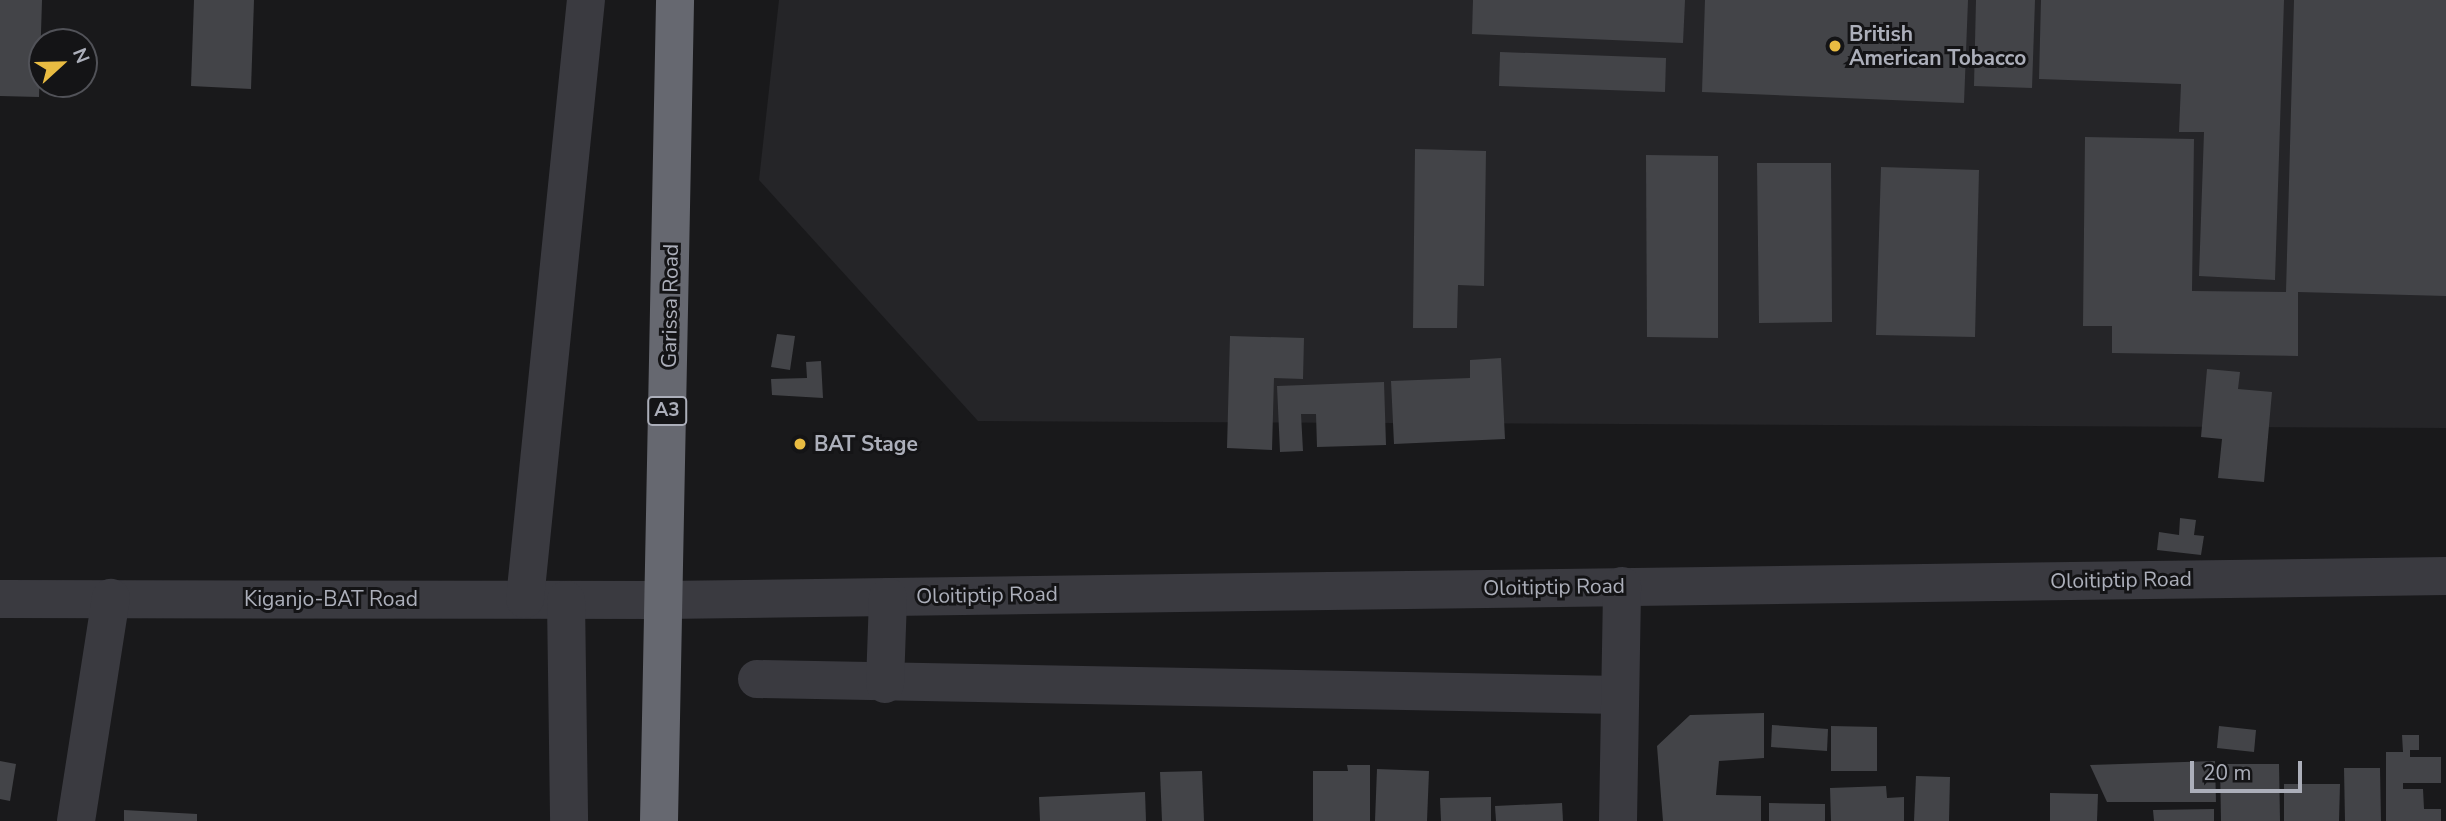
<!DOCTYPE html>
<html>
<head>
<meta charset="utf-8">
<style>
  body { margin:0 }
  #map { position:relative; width:2446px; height:821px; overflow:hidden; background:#19191b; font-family:"Nunito Sans",sans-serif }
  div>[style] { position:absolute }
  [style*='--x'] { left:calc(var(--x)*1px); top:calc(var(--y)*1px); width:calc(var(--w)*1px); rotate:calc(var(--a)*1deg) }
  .built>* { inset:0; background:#252528 }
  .building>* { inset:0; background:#434448 }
  .minor>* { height:38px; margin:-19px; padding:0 19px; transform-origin:19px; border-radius:19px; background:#3a3a40 }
  .highway>* { height:38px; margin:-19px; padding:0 19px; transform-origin:19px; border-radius:19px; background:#666870 }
  .dots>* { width:19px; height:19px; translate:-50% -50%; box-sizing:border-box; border:4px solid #141416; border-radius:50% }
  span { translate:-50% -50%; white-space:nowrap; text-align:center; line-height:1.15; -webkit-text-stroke:6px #141416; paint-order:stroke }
  .shield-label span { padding:2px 5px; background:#141416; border:2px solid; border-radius:5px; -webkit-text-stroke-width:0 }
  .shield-label { font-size:19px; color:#acafba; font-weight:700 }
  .poi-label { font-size:21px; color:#acafba; font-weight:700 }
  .left { translate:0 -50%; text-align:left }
  .street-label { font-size:21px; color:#acafba }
  .north { position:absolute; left:28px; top:28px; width:70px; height:70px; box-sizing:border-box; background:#141416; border:2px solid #515258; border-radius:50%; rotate:68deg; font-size:19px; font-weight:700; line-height:28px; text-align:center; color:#acafba }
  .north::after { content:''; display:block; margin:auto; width:24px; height:32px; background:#e9bc42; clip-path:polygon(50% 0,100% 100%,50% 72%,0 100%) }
  .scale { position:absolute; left:2190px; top:761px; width:112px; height:32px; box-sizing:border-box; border:4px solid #acafba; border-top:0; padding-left:9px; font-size:21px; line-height:24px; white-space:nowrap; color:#acafba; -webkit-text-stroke:5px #141416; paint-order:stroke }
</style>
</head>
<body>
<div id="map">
  <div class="built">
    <div style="clip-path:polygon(779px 0,2446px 0,2446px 428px,978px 421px,759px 180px)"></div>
  </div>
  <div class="building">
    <div style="clip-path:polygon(0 0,42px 0,39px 97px,0 96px)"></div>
    <div style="clip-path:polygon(194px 0,254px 0,251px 89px,191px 86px)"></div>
    <div style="clip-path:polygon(1473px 0,1685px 0,1683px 43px,1472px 34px)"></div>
    <div style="clip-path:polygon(1705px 0,1968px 0,1964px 103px,1702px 92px)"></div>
    <div style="clip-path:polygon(1976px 0,2035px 0,2032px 88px,1974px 86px)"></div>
    <div style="clip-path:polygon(2041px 0,2284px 0,2275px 280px,2199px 276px,2204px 132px,2179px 132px,2181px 84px,2039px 79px)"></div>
    <div style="clip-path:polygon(2294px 0,2446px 0,2446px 296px,2298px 292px,2298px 356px,2112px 353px,2112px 326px,2083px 326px,2085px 137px,2194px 139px,2192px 291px,2286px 292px)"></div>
    <div style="clip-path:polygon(1500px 52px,1666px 58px,1665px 92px,1499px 86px)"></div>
    <div style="clip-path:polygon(1415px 149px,1486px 151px,1484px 286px,1458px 285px,1457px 328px,1413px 328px)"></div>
    <div style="clip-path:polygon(1646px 155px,1718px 156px,1718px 338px,1647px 337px)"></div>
    <div style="clip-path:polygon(1757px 163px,1831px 163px,1832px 322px,1759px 323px)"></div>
    <div style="clip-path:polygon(1881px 167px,1979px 170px,1975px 337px,1876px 335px)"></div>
    <div style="clip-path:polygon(777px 334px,795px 336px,790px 370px,771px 367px)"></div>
    <div style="clip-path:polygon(1230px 336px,1304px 338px,1303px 379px,1274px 378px,1272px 450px,1227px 448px)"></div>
    <div style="clip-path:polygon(1501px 358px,1505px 439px,1394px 444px,1391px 381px,1470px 378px,1470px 360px)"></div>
    <div style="clip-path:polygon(821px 361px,823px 398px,772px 395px,771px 379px,807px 378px,806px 362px)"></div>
    <div style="clip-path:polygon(2207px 369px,2240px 372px,2238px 389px,2272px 392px,2264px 482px,2218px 478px,2222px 439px,2201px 437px)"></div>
    <div style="clip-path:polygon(1384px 382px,1386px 445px,1317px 447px,1316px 414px,1301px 414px,1303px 451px,1280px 452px,1277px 386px)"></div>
    <div style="clip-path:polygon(2180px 518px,2196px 520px,2194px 535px,2204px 536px,2201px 555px,2157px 550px,2159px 532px,2179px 535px)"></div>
    <div style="clip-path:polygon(1764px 713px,1764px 758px,1719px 761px,1716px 795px,1761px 796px,1761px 821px,1663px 821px,1657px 746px,1690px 715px)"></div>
    <div style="clip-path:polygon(1772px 725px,1828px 729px,1827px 751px,1771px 747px)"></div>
    <div style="clip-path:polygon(1831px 726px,1877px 727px,1877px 771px,1831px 771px)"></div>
    <div style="clip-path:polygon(2219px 726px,2256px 730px,2254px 752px,2217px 748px)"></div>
    <div style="clip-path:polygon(2402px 735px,2419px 735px,2419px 750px,2410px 750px,2410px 757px,2441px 757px,2441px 783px,2403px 783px,2403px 789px,2423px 789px,2424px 809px,2441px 809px,2441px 821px,2386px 821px,2386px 752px,2403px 752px)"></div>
    <div style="clip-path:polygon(0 761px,16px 764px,10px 801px,0 799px)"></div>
    <div style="clip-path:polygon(2215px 761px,2216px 802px,2107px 802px,2090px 765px)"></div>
    <div style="clip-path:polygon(2220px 764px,2279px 764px,2280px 821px,2221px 821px)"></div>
    <div style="clip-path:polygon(1347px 765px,1370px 765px,1370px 821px,1313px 821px,1313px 771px,1348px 771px)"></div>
    <div style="clip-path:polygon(2344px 768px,2380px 768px,2381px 821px,2345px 821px)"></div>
    <div style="clip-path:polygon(1377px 769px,1429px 771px,1427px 821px,1375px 821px)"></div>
    <div style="clip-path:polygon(1202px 771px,1204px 821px,1162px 821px,1160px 772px)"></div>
    <div style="clip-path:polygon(1916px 776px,1950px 777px,1949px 821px,1914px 821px)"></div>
    <div style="clip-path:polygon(2284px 784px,2340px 784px,2339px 821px,2284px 821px)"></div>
    <div style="clip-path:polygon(1886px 786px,1887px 798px,1904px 797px,1904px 821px,1831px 821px,1830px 788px)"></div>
    <div style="clip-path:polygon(1145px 792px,1146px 821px,1040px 821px,1039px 797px)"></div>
    <div style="clip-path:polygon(2050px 793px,2098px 794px,2097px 821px,2050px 821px)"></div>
    <div style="clip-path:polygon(1491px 797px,1491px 821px,1441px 821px,1440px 798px)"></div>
    <div style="clip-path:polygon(1562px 803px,1563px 821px,1496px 821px,1495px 806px)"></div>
    <div style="clip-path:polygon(1769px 803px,1825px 804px,1825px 821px,1769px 821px)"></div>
    <div style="clip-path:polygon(2214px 809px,2214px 821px,2154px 821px,2153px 810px)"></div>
    <div style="clip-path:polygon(124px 810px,197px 814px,197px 821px,124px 821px)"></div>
  </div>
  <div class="minor">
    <div style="--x:0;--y:599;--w:663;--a:0.09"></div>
    <div style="--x:663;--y:600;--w:1783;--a:-0.77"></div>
    <div style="--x:525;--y:599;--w:602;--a:-84.19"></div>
    <div style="--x:566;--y:600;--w:221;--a:89.2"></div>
    <div style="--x:757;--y:679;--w:862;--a:1.06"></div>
    <div style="--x:885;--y:684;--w:87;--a:-88"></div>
    <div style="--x:76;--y:821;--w:226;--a:-81.1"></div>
    <div style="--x:1618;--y:821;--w:235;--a:-89"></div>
  </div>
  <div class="highway">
    <div style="--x:659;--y:821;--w:821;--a:-88.88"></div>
  </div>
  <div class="dots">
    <div style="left:1835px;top:46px;background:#e9bc42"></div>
    <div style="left:800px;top:444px;background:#e9bc42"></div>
  </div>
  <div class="shield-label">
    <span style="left:667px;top:411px">A3</span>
  </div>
  <div class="poi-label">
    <span class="left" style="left:1849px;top:46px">British<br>American Tobacco</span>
    <span class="left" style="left:814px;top:444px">BAT Stage</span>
  </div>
  <div class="street-label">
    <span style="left:670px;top:306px;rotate:-89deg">Garissa Road</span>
    <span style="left:2121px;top:580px;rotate:-1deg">Oloitiptip Road</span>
    <span style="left:1554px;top:587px;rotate:-1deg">Oloitiptip Road</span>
    <span style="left:987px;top:595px;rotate:-1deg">Oloitiptip Road</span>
    <span style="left:331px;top:599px">Kiganjo-BAT Road</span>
  </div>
  <div class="north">N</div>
  <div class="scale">20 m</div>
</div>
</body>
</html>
